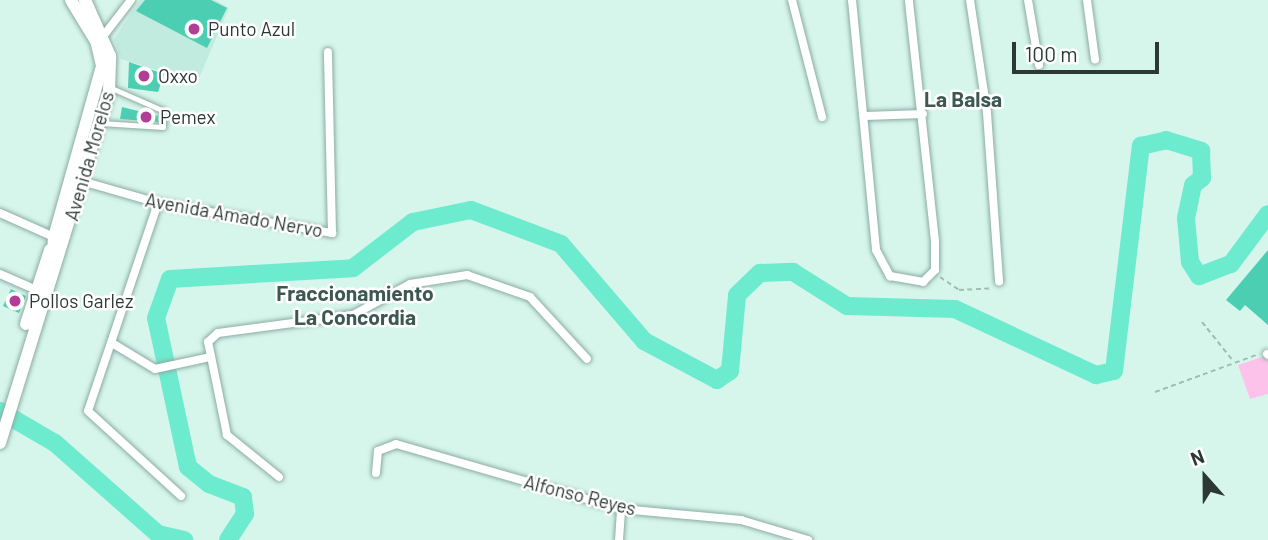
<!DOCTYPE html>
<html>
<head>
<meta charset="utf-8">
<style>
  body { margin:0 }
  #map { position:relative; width:1268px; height:540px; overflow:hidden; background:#d6f6ec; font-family:Barlow,sans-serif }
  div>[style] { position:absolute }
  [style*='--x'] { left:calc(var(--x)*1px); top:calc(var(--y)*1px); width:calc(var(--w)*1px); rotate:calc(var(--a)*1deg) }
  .built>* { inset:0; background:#c2ebe0 }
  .green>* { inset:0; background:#fdc2ea }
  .river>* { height:18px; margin:-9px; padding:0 9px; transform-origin:9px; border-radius:9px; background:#6debce }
  .building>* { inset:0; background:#4cceb2 }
  .path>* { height:2px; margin-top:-1px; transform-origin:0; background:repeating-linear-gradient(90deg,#a2bcb4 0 5px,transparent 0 8.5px) }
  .roads { filter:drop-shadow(0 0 2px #8caba2) drop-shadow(0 0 2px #8caba2) }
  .lane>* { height:4.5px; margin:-2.25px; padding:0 2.25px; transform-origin:2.25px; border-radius:2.25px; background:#fff }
  .street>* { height:8px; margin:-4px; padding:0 4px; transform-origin:4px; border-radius:4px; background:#fff }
  .secondary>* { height:12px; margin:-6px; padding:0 6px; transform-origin:6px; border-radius:6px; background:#fff }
  .dots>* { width:19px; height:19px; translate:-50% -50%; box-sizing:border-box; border:4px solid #fff; border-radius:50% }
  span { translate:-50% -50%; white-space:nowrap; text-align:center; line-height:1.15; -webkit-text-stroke:5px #fff; paint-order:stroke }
  .poi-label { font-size:19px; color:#2b3834 }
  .left { translate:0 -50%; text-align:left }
  .street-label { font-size:19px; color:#2b3834 }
  .neighbourhood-label { font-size:21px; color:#3c5851; font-weight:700 }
  .north { position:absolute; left:1170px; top:442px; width:70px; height:70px; -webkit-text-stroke:5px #fff; paint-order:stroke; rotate:339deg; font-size:19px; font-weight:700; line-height:28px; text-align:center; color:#2b3834 }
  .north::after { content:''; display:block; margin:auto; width:24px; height:32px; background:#2b3834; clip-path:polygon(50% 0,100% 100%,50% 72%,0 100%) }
  .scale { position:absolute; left:1012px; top:42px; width:147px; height:32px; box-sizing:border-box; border:4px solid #2b3834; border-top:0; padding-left:9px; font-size:21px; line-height:24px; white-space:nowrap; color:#2b3834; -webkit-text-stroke:5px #fff; paint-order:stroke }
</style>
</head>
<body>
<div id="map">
  <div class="built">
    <div style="clip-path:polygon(140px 0,215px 0,229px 8px,197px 83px,121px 59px,114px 39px)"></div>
  </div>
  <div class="green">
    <div style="clip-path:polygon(1268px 355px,1268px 394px,1250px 399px,1238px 365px)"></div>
  </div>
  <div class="river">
    <div style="--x:0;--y:411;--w:64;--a:30.2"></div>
    <div style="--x:55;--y:443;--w:137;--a:41.5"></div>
    <div style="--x:158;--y:534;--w:27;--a:13"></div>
    <div style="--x:228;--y:540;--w:31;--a:-57"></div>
    <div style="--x:245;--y:514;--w:17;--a:-97"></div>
    <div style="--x:243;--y:497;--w:36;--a:-159"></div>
    <div style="--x:209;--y:484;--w:27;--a:-141"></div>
    <div style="--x:188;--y:467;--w:152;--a:-102.1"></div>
    <div style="--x:156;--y:318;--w:41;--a:-70.3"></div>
    <div style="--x:170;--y:279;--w:183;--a:-3.4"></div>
    <div style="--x:353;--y:268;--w:76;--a:-37.5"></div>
    <div style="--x:413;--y:222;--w:59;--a:-11.7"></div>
    <div style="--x:471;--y:210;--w:96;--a:20.7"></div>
    <div style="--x:561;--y:244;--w:128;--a:49.4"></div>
    <div style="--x:644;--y:341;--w:83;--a:28.1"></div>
    <div style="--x:717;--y:380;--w:16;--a:-35"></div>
    <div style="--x:730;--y:371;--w:76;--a:-84.7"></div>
    <div style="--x:737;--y:295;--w:32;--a:-44"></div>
    <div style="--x:760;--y:273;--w:33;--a:-2"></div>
    <div style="--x:793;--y:272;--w:64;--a:32.2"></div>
    <div style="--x:847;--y:306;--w:108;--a:1.6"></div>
    <div style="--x:955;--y:309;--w:156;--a:25.1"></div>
    <div style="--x:1096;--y:375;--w:18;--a:-13"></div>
    <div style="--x:1114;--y:371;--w:227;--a:-83.2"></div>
    <div style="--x:1141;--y:146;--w:26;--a:-13"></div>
    <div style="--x:1166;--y:140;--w:37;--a:17"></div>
    <div style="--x:1201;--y:151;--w:27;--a:88"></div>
    <div style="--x:1202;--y:178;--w:11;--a:142"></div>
    <div style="--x:1193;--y:185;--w:34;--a:102"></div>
    <div style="--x:1186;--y:218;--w:44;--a:84.8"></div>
    <div style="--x:1190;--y:262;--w:17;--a:57"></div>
    <div style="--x:1199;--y:276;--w:34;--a:-21"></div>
    <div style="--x:1231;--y:264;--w:62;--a:-53.5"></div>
  </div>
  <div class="building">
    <div style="clip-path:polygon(145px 0,211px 0,227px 8px,207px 48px,136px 11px)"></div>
    <div style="clip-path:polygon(129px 62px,164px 74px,158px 92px,128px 88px)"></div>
    <div style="clip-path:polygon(122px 107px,158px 116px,158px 122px,120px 119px)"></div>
    <div style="clip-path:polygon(1268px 250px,1268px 325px,1245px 305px,1240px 311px,1226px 300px)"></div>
    <div style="clip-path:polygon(11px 289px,26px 296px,19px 313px,3px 306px)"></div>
  </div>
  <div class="path">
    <div style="--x:940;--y:277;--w:23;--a:34"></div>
    <div style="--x:959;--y:290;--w:34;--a:-3"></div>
    <div style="--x:1202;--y:322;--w:51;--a:51.3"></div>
    <div style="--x:1155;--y:392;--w:111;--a:-20.1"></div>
  </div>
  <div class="roads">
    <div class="lane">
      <div style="--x:101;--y:123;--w:62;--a:3.7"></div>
      <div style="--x:163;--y:127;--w:16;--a:-90"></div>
      <div style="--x:163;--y:111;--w:55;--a:-156.3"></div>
    </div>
    <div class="street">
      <div style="--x:792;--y:0;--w:121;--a:75.6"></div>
      <div style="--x:852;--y:0;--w:251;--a:84.5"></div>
      <div style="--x:876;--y:250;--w:30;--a:62"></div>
      <div style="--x:890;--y:276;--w:34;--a:10"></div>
      <div style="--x:923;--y:282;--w:17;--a:-45"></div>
      <div style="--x:935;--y:270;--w:29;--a:-90"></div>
      <div style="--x:935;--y:241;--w:242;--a:-96.2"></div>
      <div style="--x:970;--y:0;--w:114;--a:81.4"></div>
      <div style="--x:987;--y:113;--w:169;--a:85.9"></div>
      <div style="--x:1028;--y:0;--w:66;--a:80.4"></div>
      <div style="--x:1087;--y:0;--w:60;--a:82.3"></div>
      <div style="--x:101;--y:39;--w:49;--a:-52.4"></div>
      <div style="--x:865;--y:116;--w:58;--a:-2"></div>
      <div style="--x:78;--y:180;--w:83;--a:16"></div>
      <div style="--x:158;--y:203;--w:177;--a:9.8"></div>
      <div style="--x:332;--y:233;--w:181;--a:-91.3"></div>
      <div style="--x:158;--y:203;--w:219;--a:108.6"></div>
      <div style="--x:88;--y:411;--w:126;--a:42.4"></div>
      <div style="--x:0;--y:213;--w:59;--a:24"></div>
      <div style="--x:0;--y:274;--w:43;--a:23.6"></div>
      <div style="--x:112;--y:343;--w:50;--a:31.2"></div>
      <div style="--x:155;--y:369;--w:56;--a:-12.3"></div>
      <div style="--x:1267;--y:354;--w:1;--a:45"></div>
      <div style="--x:376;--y:473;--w:22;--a:-85"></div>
      <div style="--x:378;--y:451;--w:19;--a:-21"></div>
      <div style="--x:396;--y:444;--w:234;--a:16.1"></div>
      <div style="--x:621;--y:509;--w:121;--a:5.2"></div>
      <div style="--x:741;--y:520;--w:70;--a:16.6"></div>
      <div style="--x:279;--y:477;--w:67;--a:-141.1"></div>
      <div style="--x:227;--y:435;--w:95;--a:-101.5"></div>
      <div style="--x:208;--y:342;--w:13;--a:-42"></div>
      <div style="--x:218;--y:333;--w:136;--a:-7.6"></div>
      <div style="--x:353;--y:315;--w:65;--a:-28.5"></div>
      <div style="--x:410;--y:284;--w:58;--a:-9"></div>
      <div style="--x:467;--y:275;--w:67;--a:19.2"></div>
      <div style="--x:530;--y:297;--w:84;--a:47.4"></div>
      <div style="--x:619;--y:540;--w:31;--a:-86"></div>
    </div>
    <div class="secondary">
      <div style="--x:53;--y:261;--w:24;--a:-88"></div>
      <div style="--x:54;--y:237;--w:178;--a:-74.3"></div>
      <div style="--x:102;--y:66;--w:26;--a:-103"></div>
      <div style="--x:96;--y:41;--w:48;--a:-121.4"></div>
      <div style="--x:26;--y:324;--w:78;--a:-72"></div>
      <div style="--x:0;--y:443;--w:368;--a:-72.8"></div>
      <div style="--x:109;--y:91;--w:35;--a:-88"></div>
      <div style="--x:110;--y:56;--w:61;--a:-114.1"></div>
    </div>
  </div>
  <div class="dots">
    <div style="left:194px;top:29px;background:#b03d96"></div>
    <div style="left:144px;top:76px;background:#b03d96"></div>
    <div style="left:146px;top:117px;background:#b03d96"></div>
    <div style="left:15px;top:301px;background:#b03d96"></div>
  </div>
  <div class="poi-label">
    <span class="left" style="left:208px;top:29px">Punto Azul</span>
    <span class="left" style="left:158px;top:76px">Oxxo</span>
    <span class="left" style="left:160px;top:117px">Pemex</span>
    <span class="left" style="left:29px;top:301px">Pollos Garlez</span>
  </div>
  <div class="street-label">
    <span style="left:89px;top:156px;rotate:-74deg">Avenida Morelos</span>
    <span style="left:234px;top:215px;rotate:10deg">Avenida Amado Nervo</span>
    <span style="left:580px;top:495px;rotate:14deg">Alfonso Reyes</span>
  </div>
  <div class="neighbourhood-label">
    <span style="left:963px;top:99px">La Balsa</span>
    <span style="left:355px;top:305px">Fraccionamiento<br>La Concordia</span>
  </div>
  <div class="north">N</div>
  <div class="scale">100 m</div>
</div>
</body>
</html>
